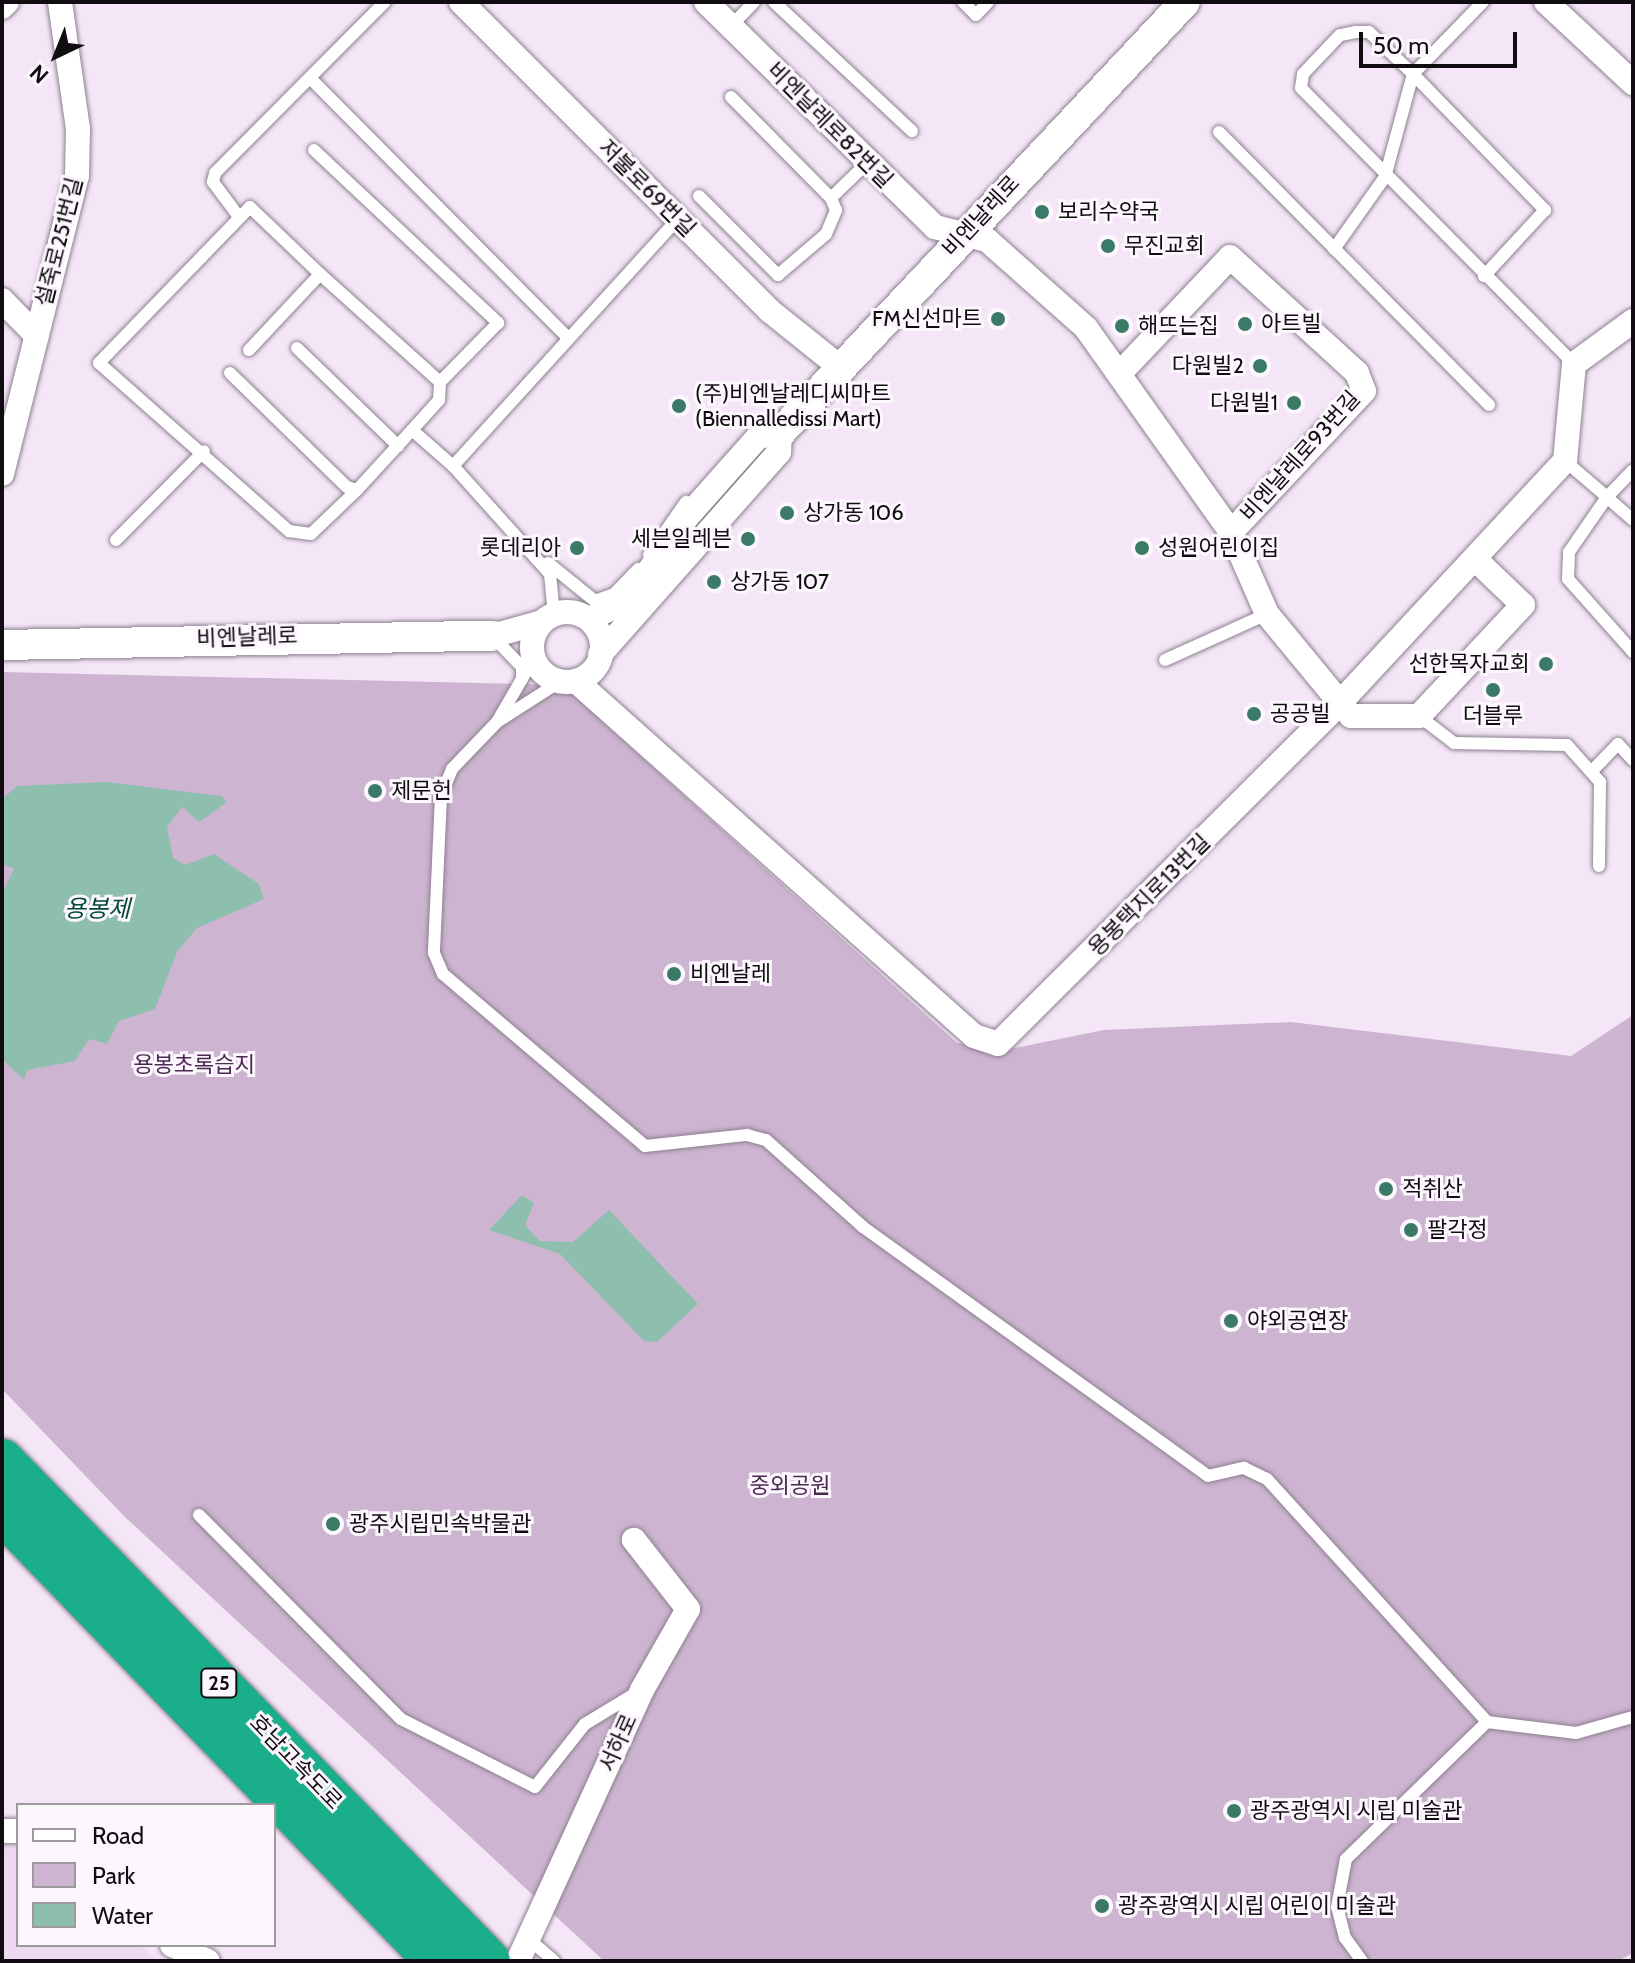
<!DOCTYPE html>
<html>
<head>
<meta charset="utf-8">
<style>
  body { margin:0 }
  #map { position:relative; width:1635px; height:1963px; overflow:hidden; background:#f4e6f7; font-family:Cabin,"Noto Sans KR",sans-serif }
  div>[style] { position:absolute }
  [style*='--x'] { left:calc(var(--x)*1px); top:calc(var(--y)*1px); width:calc(var(--w)*1px); rotate:calc(var(--a)*1deg) }
  .built>* { inset:0; background:#edd9f0 }
  .green>* { inset:0; background:#cdb4d1 }
  .water>* { inset:0; background:#8ebfae }
  .roads { filter:drop-shadow(0 0 2px #8d808f) drop-shadow(0 0 2px #8d808f) }
  .service>* { height:12px; margin:-6px; padding:0 6px; transform-origin:6px; border-radius:6px; background:#fff }
  .minor>* { height:24px; margin:-12px; padding:0 12px; transform-origin:12px; border-radius:12px; background:#fff }
  .minor>.ring { margin:-12px; padding:0; box-sizing:content-box; background:none; border:24px solid #fff; border-radius:50% }
  .tertiary>* { height:30px; margin:-15px; padding:0 15px; transform-origin:15px; border-radius:15px; background:#fff }
  .motorway>* { height:44px; margin:-22px; padding:0 22px; transform-origin:22px; border-radius:22px; background:#1bae8b }
  .dots>* { width:22px; height:22px; translate:-50% -50%; box-sizing:border-box; border:4px solid #fcf7fd; border-radius:50% }
  span { translate:-50% -50%; white-space:nowrap; text-align:center; line-height:1.15; -webkit-text-stroke:6px #fcf7fd; paint-order:stroke }
  .shield-label span { padding:2px 6px; background:#fcf7fd; border:2px solid; border-radius:6px; -webkit-text-stroke-width:0 }
  .shield-label { font-size:20px; color:#110c11; font-weight:700 }
  .street-label { font-size:22px; color:#110c11 }
  .poi-label { font-size:22px; color:#110c11 }
  .left { translate:0 -50%; text-align:left }
  .right { translate:-100% -50%; text-align:right }
  .park-label { font-size:22px; color:#4d2753 }
  .water-label { font-size:24px; color:#014838; font-style:italic }
  .frame { position:absolute; inset:0; border:4px solid #110c11; pointer-events:none }
  .legend { position:absolute; left:16px; top:1803px; width:260px; height:144px; box-sizing:border-box; background:#fcf7fd; border:2px solid #9e999f; margin:0; padding:10px 14px; list-style:none; font-size:24px; color:#110c11 }
  .legend li { display:flex; align-items:center; gap:16px; height:40px }
  .legend b { width:40px; border:2px solid #9e999f }
  .north { position:absolute; left:16px; top:16px; width:80px; height:80px; -webkit-text-stroke:6px #fcf7fd; paint-order:stroke; rotate:223deg; font-size:22px; font-weight:700; line-height:32px; text-align:center; color:#110c11 }
  .north::after { content:''; display:block; margin:auto; width:28px; height:36px; background:#110c11; clip-path:polygon(50% 0,100% 100%,50% 72%,0 100%) }
  .scale { position:absolute; left:1359px; top:32px; width:158px; height:36px; box-sizing:border-box; border:4px solid #110c11; border-top:0; padding-left:10px; font-size:24px; line-height:28px; white-space:nowrap; color:#110c11; -webkit-text-stroke:6px #fcf7fd; paint-order:stroke }
</style>
</head>
<body>
<div id="map">
  <div class="built">
    <div style="clip-path:polygon(3px 1843px,18px 1846px,18px 1945px,140px 1945px,158px 1961px,2px 1961px)"></div>
  </div>
  <div class="green">
    <div style="clip-path:polygon(2px 672px,562px 685px,957px 1043px,1005px 1050px,1104px 1030px,1291px 1022px,1571px 1056px,1633px 1015px,1633px 1953px,1618px 1961px,604px 1961px,125px 1517px,2px 1389px)"></div>
  </div>
  <div class="water">
    <div style="clip-path:polygon(106px 782px,221px 796px,227px 802px,199px 822px,182px 807px,167px 827px,173px 858px,185px 865px,214px 854px,259px 884px,264px 899px,197px 928px,177px 952px,155px 1009px,119px 1021px,107px 1044px,89px 1039px,75px 1061px,27px 1070px,24px 1080px,2px 1059px,2px 893px,14px 869px,3px 864px,2px 799px,17px 786px)"></div>
    <div style="clip-path:polygon(522px 1195px,534px 1203px,525px 1225px,540px 1241px,573px 1242px,609px 1210px,698px 1304px,657px 1342px,644px 1341px,560px 1254px,489px 1230px)"></div>
  </div>
  <div class="roads">
    <div class="service">
      <div style="--x:774;--y:2;--w:189;--a:43.1"></div>
      <div style="--x:963;--y:2;--w:18;--a:45"></div>
      <div style="--x:976;--y:15;--w:18;--a:-47"></div>
      <div style="--x:1483;--y:2;--w:100;--a:134.2"></div>
      <div style="--x:1413;--y:74;--w:61;--a:-136.3"></div>
      <div style="--x:1369;--y:32;--w:13;--a:180"></div>
      <div style="--x:1356;--y:32;--w:16;--a:169"></div>
      <div style="--x:1340;--y:35;--w:54;--a:133.5"></div>
      <div style="--x:1303;--y:74;--w:14;--a:98"></div>
      <div style="--x:1301;--y:88;--w:388;--a:45.3"></div>
      <div style="--x:730;--y:27;--w:35;--a:-46"></div>
      <div style="--x:1413;--y:74;--w:190;--a:45.9"></div>
      <div style="--x:1545;--y:210;--w:90;--a:132.7"></div>
      <div style="--x:310;--y:78;--w:366;--a:45.2"></div>
      <div style="--x:731;--y:97;--w:142;--a:45.3"></div>
      <div style="--x:1219;--y:132;--w:384;--a:45.3"></div>
      <div style="--x:314;--y:150;--w:253;--a:43.2"></div>
      <div style="--x:498;--y:323;--w:83;--a:134.5"></div>
      <div style="--x:699;--y:196;--w:112;--a:45"></div>
      <div style="--x:778;--y:275;--w:63;--a:-40.5"></div>
      <div style="--x:826;--y:234;--w:26;--a:-67"></div>
      <div style="--x:836;--y:210;--w:13;--a:-113"></div>
      <div style="--x:831;--y:198;--w:50;--a:-44.2"></div>
      <div style="--x:239;--y:217;--w:44;--a:-126.6"></div>
      <div style="--x:213;--y:182;--w:9;--a:-77"></div>
      <div style="--x:215;--y:173;--w:241;--a:-45.2"></div>
      <div style="--x:1334;--y:249;--w:88;--a:-54.7"></div>
      <div style="--x:1385;--y:177;--w:107;--a:-74.8"></div>
      <div style="--x:320;--y:274;--w:97;--a:-136.3"></div>
      <div style="--x:250;--y:207;--w:217;--a:134.1"></div>
      <div style="--x:99;--y:363;--w:254;--a:41.5"></div>
      <div style="--x:289;--y:531;--w:22;--a:8"></div>
      <div style="--x:311;--y:534;--w:64;--a:-43.7"></div>
      <div style="--x:297;--y:348;--w:141;--a:44.1"></div>
      <div style="--x:249;--y:350;--w:104;--a:-46.9"></div>
      <div style="--x:320;--y:274;--w:161;--a:42"></div>
      <div style="--x:440;--y:382;--w:18;--a:93"></div>
      <div style="--x:439;--y:400;--w:40;--a:132"></div>
      <div style="--x:230;--y:373;--w:163;--a:44.3"></div>
      <div style="--x:347;--y:487;--w:10;--a:17"></div>
      <div style="--x:357;--y:490;--w:81;--a:-47.5"></div>
      <div style="--x:412;--y:430;--w:55;--a:41.3"></div>
      <div style="--x:1565;--y:461;--w:55;--a:40.6"></div>
      <div style="--x:1607;--y:497;--w:37;--a:-46"></div>
      <div style="--x:1633;--y:520;--w:35;--a:-139"></div>
      <div style="--x:1607;--y:497;--w:67;--a:124.6"></div>
      <div style="--x:1569;--y:552;--w:27;--a:92"></div>
      <div style="--x:1568;--y:579;--w:98;--a:48.3"></div>
      <div style="--x:116;--y:540;--w:125;--a:-45.3"></div>
      <div style="--x:649;--y:555;--w:65;--a:-55.1"></div>
      <div style="--x:548;--y:563;--w:60;--a:39"></div>
      <div style="--x:595;--y:601;--w:20;--a:-20"></div>
      <div style="--x:614;--y:594;--w:35;--a:-46"></div>
      <div style="--x:554;--y:614;--w:40;--a:-95.7"></div>
      <div style="--x:550;--y:574;--w:145;--a:-131.9"></div>
      <div style="--x:453;--y:466;--w:334;--a:-47.7"></div>
      <div style="--x:492;--y:636;--w:43;--a:45.9"></div>
      <div style="--x:522;--y:667;--w:12;--a:90"></div>
      <div style="--x:534;--y:658;--w:74;--a:120"></div>
      <div style="--x:497;--y:722;--w:65;--a:133.8"></div>
      <div style="--x:452;--y:769;--w:29;--a:112"></div>
      <div style="--x:441;--y:796;--w:157;--a:92.6"></div>
      <div style="--x:434;--y:953;--w:23;--a:67"></div>
      <div style="--x:443;--y:974;--w:265;--a:40.4"></div>
      <div style="--x:645;--y:1146;--w:103;--a:-6.2"></div>
      <div style="--x:747;--y:1135;--w:20;--a:15"></div>
      <div style="--x:766;--y:1140;--w:130;--a:41.9"></div>
      <div style="--x:863;--y:1227;--w:425;--a:35.8"></div>
      <div style="--x:1208;--y:1476;--w:37;--a:-13"></div>
      <div style="--x:1244;--y:1468;--w:25;--a:26"></div>
      <div style="--x:1267;--y:1479;--w:328;--a:47.8"></div>
      <div style="--x:1487;--y:1722;--w:90;--a:7"></div>
      <div style="--x:1576;--y:1733;--w:59;--a:-15.7"></div>
      <div style="--x:1165;--y:660;--w:112;--a:-24.3"></div>
      <div style="--x:1419;--y:716;--w:44;--a:37.6"></div>
      <div style="--x:1454;--y:743;--w:113;--a:1"></div>
      <div style="--x:1567;--y:745;--w:50;--a:48.3"></div>
      <div style="--x:1600;--y:782;--w:84;--a:90.7"></div>
      <div style="--x:497;--y:722;--w:76;--a:-32.6"></div>
      <div style="--x:1591;--y:772;--w:39;--a:-46"></div>
      <div style="--x:1618;--y:744;--w:22;--a:47"></div>
      <div style="--x:199;--y:1515;--w:287;--a:45.3"></div>
      <div style="--x:401;--y:1719;--w:150;--a:26.9"></div>
      <div style="--x:535;--y:1787;--w:80;--a:-51.6"></div>
      <div style="--x:585;--y:1724;--w:60;--a:-31.3"></div>
      <div style="--x:530;--y:1940;--w:32;--a:41"></div>
      <div style="--x:1362;--y:1961;--w:29;--a:-126"></div>
      <div style="--x:1345;--y:1938;--w:32;--a:-104"></div>
      <div style="--x:1337;--y:1907;--w:49;--a:-79.4"></div>
      <div style="--x:1346;--y:1859;--w:197;--a:-44.2"></div>
    </div>
    <div class="minor">
      <div style="--x:461;--y:2;--w:437;--a:45"></div>
      <div style="--x:770;--y:311;--w:90;--a:38.7"></div>
      <div style="--x:706;--y:2;--w:321;--a:44.5"></div>
      <div style="--x:935;--y:227;--w:54;--a:14"></div>
      <div style="--x:987;--y:240;--w:132;--a:41.6"></div>
      <div style="--x:1086;--y:328;--w:250;--a:54.6"></div>
      <div style="--x:1231;--y:532;--w:90;--a:66.3"></div>
      <div style="--x:1267;--y:614;--w:132;--a:50.5"></div>
      <div style="--x:1351;--y:716;--w:68;--a:0"></div>
      <div style="--x:1419;--y:716;--w:152;--a:-46.9"></div>
      <div style="--x:1523;--y:605;--w:66;--a:-136.2"></div>
      <div style="--x:1546;--y:2;--w:119;--a:43"></div>
      <div style="--x:2;--y:7;--w:7;--a:-45"></div>
      <div style="--x:2;--y:300;--w:50;--a:45.8"></div>
      <div style="--x:1121;--y:372;--w:158;--a:-46.5"></div>
      <div style="--x:1230;--y:257;--w:172;--a:42.4"></div>
      <div style="--x:1357;--y:373;--w:19;--a:69"></div>
      <div style="--x:1364;--y:391;--w:194;--a:133.3"></div>
      <div style="--x:2;--y:474;--w:307;--a:-75.9"></div>
      <div style="--x:77;--y:176;--w:47;--a:-88.8"></div>
      <div style="--x:78;--y:129;--w:128;--a:-98.1"></div>
      <div class="ring" style="left:532px;top:612px;width:46px;height:46px"></div>
      <div style="--x:590;--y:619;--w:44;--a:-27.1"></div>
      <div style="--x:629;--y:599;--w:100;--a:-54.7"></div>
      <div style="--x:687;--y:517;--w:107;--a:-48.4"></div>
      <div style="--x:758;--y:437;--w:22;--a:-10"></div>
      <div style="--x:780;--y:433;--w:19;--a:93"></div>
      <div style="--x:779;--y:452;--w:270;--a:131.5"></div>
      <div style="--x:492;--y:636;--w:52;--a:-15.6"></div>
      <div style="--x:576;--y:681;--w:533;--a:41.73"></div>
      <div style="--x:974;--y:1036;--w:25;--a:18"></div>
      <div style="--x:998;--y:1044;--w:479;--a:-44.9"></div>
      <div style="--x:1337;--y:706;--w:335;--a:-47.1"></div>
      <div style="--x:1565;--y:461;--w:97;--a:-84.7"></div>
      <div style="--x:1574;--y:364;--w:73;--a:-36.1"></div>
      <div style="--x:2;--y:1831;--w:16;--a:0"></div>
      <div style="--x:172;--y:1945;--w:39;--a:24"></div>
      <div style="--x:518;--y:1961;--w:298;--a:-65.4"></div>
      <div style="--x:642;--y:1690;--w:93;--a:-60.4"></div>
      <div style="--x:688;--y:1609;--w:88;--a:-128"></div>
    </div>
    <div class="tertiary">
      <div style="--x:780;--y:433;--w:591;--a:-46.78"></div>
      <div style="--x:2;--y:645;--w:490;--a:-1.1"></div>
    </div>
    <div class="motorway">
      <div style="--x:2;--y:1461;--w:697;--a:45.81"></div>
      <div style="--x:2;--y:1511;--w:626;--a:45.97"></div>
    </div>
  </div>
  <div class="dots">
    <div style="left:1042px;top:212px;background:#3c7a68"></div>
    <div style="left:1108px;top:246px;background:#3c7a68"></div>
    <div style="left:998px;top:319px;background:#3c7a68"></div>
    <div style="left:1245px;top:324px;background:#3c7a68"></div>
    <div style="left:1122px;top:326px;background:#3c7a68"></div>
    <div style="left:1260px;top:366px;background:#3c7a68"></div>
    <div style="left:1294px;top:403px;background:#3c7a68"></div>
    <div style="left:679px;top:406px;background:#3c7a68"></div>
    <div style="left:787px;top:513px;background:#3c7a68"></div>
    <div style="left:748px;top:539px;background:#3c7a68"></div>
    <div style="left:577px;top:548px;background:#3c7a68"></div>
    <div style="left:1142px;top:548px;background:#3c7a68"></div>
    <div style="left:714px;top:582px;background:#3c7a68"></div>
    <div style="left:1546px;top:664px;background:#3c7a68"></div>
    <div style="left:1493px;top:690px;background:#3c7a68"></div>
    <div style="left:1254px;top:714px;background:#3c7a68"></div>
    <div style="left:375px;top:791px;background:#3c7a68"></div>
    <div style="left:674px;top:974px;background:#3c7a68"></div>
    <div style="left:1386px;top:1189px;background:#3c7a68"></div>
    <div style="left:1411px;top:1230px;background:#3c7a68"></div>
    <div style="left:1231px;top:1321px;background:#3c7a68"></div>
    <div style="left:333px;top:1524px;background:#3c7a68"></div>
    <div style="left:1234px;top:1811px;background:#3c7a68"></div>
    <div style="left:1102px;top:1906px;background:#3c7a68"></div>
  </div>
  <div class="shield-label">
    <span style="left:219px;top:1683px">25</span>
  </div>
  <div class="street-label">
    <span style="left:830px;top:125px;rotate:45deg">비엔날레로82번길</span>
    <span style="left:647px;top:188px;rotate:45deg">저불로69번길</span>
    <span style="left:981px;top:216px;rotate:-47deg">비엔날레로</span>
    <span style="left:59px;top:242px;rotate:-76deg">설죽로251번길</span>
    <span style="left:1300px;top:456px;rotate:-48deg">비엔날레로93번길</span>
    <span style="left:247px;top:637px;rotate:-2deg">비엔날레로</span>
    <span style="left:1149px;top:895px;rotate:-45deg">용봉택지로13번길</span>
    <span style="left:618px;top:1743px;rotate:-66deg">서하로</span>
    <span style="left:296px;top:1762px;rotate:46deg">호남고속도로</span>
  </div>
  <div class="poi-label">
    <span class="left" style="left:1058px;top:212px">보리수약국</span>
    <span class="left" style="left:1124px;top:246px">무진교회</span>
    <span class="right" style="left:982px;top:319px">FM신선마트</span>
    <span class="left" style="left:1261px;top:324px">아트빌</span>
    <span class="left" style="left:1138px;top:326px">해뜨는집</span>
    <span class="right" style="left:1244px;top:366px">다원빌2</span>
    <span class="left" style="left:695px;top:406px">(주)비엔날레디씨마트<br>(Biennalledissi Mart)</span>
    <span class="right" style="left:1278px;top:403px">다원빌1</span>
    <span class="left" style="left:803px;top:513px">상가동 106</span>
    <span class="right" style="left:732px;top:539px">세븐일레븐</span>
    <span class="right" style="left:561px;top:548px">롯데리아</span>
    <span class="left" style="left:1158px;top:548px">성원어린이집</span>
    <span class="left" style="left:730px;top:582px">상가동 107</span>
    <span class="right" style="left:1530px;top:664px">선한목자교회</span>
    <span class="left" style="left:1270px;top:714px">공공빌</span>
    <span style="left:1493px;top:716px">더블루</span>
    <span class="left" style="left:391px;top:791px">제문헌</span>
    <span class="left" style="left:690px;top:974px">비엔날레</span>
    <span class="left" style="left:1402px;top:1189px">적취산</span>
    <span class="left" style="left:1427px;top:1230px">팔각정</span>
    <span class="left" style="left:1247px;top:1321px">야외공연장</span>
    <span class="left" style="left:349px;top:1524px">광주시립민속박물관</span>
    <span class="left" style="left:1250px;top:1811px">광주광역시 시립 미술관</span>
    <span class="left" style="left:1118px;top:1906px">광주광역시 시립 어린이 미술관</span>
  </div>
  <div class="park-label">
    <span style="left:194px;top:1065px">용봉초록습지</span>
    <span style="left:790px;top:1486px">중외공원</span>
  </div>
  <div class="water-label">
    <span style="left:97px;top:909px">용봉제</span>
  </div>
  <div class="frame"></div>
  <ul class="legend">
  <li><b style="height:10px;background:#fff"></b>Road</li>
  <li><b style="height:22px;background:#cdb4d1"></b>Park</li>
  <li><b style="height:22px;background:#8ebfae"></b>Water</li>
  </ul>
  <div class="north">N</div>
  <div class="scale">50 m</div>
</div>
</body>
</html>
